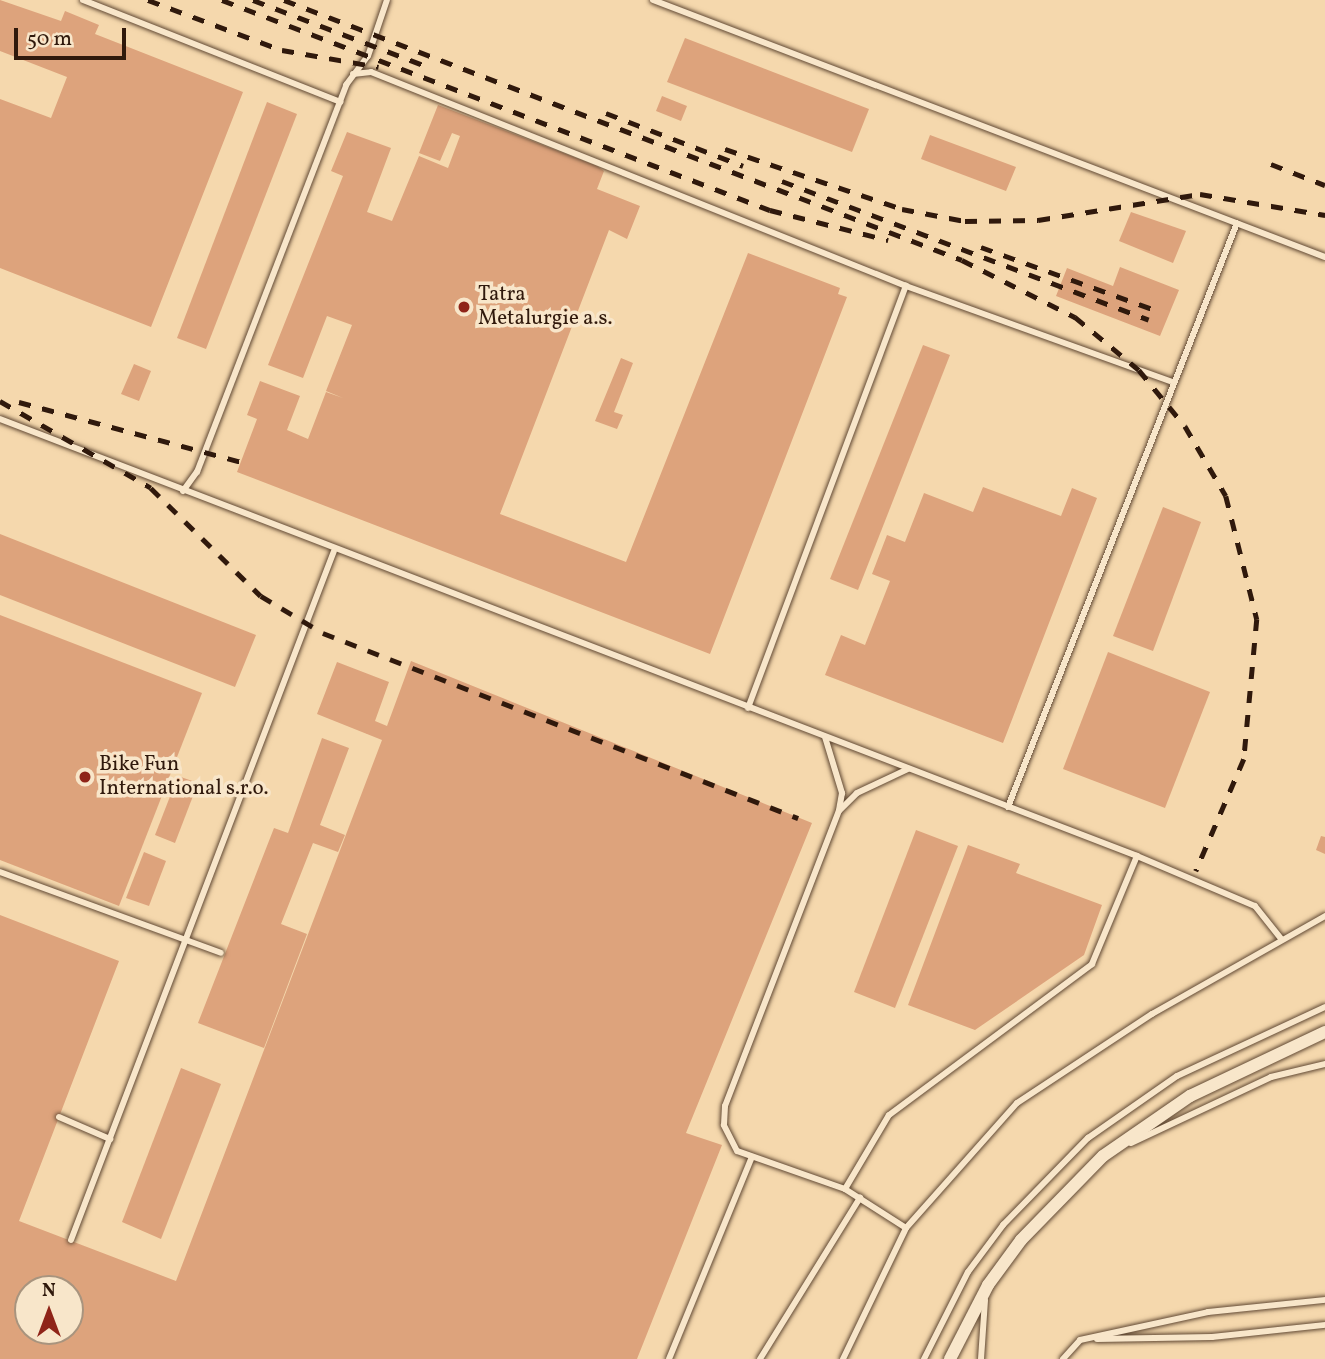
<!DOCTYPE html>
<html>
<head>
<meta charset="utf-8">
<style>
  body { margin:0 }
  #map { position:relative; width:1325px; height:1359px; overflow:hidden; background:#f5d8ad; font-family:Vollkorn,serif }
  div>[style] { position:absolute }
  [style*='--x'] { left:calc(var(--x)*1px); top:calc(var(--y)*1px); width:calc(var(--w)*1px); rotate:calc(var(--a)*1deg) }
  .building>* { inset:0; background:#dda37c }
  .roads { filter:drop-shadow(0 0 2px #614934) drop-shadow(0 0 2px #614934) }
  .lane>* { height:6px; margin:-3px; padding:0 3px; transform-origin:3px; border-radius:3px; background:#f8e6ca }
  .street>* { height:12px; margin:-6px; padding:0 6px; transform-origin:6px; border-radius:6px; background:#f8e6ca }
  .rail>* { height:4.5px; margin-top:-2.25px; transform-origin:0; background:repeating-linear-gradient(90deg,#30190c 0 12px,transparent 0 24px) }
  .dots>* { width:19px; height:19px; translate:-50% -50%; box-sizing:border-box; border:4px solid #f8e6ca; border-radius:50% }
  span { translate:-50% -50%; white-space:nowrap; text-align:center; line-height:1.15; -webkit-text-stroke:7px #f8e6ca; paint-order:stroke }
  .poi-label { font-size:21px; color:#30190c }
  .left { translate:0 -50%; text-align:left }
  .north { position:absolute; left:14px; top:1275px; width:70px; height:70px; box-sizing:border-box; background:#f8e6ca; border:2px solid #a8947e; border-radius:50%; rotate:0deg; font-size:19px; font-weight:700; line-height:28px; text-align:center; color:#30190c }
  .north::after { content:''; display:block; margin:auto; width:24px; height:32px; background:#8f2418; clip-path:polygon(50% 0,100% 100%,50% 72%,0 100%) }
  .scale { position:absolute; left:14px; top:28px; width:112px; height:32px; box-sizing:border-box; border:4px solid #30190c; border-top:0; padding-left:9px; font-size:21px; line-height:24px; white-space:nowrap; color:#30190c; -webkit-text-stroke:5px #f8e6ca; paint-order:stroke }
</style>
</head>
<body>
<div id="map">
  <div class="building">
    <div style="clip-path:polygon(0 0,61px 21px,65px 11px,99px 25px,95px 34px,243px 92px,151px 327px,0 268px,0 99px,51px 118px,67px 77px,0 51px)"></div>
    <div style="clip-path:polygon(685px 38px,869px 109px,852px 152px,667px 82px)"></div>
    <div style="clip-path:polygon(662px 96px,687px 106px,681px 121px,656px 111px)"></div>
    <div style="clip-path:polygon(267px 102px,297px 114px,206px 349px,177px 338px)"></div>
    <div style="clip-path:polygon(438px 105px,597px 166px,604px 171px,597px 189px,640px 206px,627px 239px,609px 230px,500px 514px,626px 562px,748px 253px,840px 288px,838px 294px,847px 297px,710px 654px,237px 472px,257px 419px,247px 415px,260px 381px,300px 396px,287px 430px,308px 439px,326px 392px,343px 398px,326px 391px,352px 325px,327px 316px,303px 378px,268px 365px,343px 176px,331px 171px,347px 132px,391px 148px,367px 212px,392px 221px,419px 156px,448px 168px,460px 136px,452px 133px,440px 161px,419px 153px)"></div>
    <div style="clip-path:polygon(930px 135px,1016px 167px,1006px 191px,921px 159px)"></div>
    <div style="clip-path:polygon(1131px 212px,1186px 231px,1173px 263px,1119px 241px)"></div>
    <div style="clip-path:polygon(1120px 267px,1179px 290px,1160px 336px,1056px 296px,1067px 268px,1113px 286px)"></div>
    <div style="clip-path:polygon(923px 345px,950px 355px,858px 590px,830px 579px)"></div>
    <div style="clip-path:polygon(621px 358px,633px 363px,614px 412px,623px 415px,617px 429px,595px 421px)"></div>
    <div style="clip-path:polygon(134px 364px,151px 371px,139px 401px,121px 394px)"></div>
    <div style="clip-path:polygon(983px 487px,1061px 516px,1072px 488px,1097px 498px,1003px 743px,825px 675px,841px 635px,865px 645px,890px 581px,872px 574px,887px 535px,905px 542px,924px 493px,973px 512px)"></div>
    <div style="clip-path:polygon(1163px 507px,1201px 522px,1153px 651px,1113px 636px)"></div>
    <div style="clip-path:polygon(0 534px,256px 635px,235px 687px,0 595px)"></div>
    <div style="clip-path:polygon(0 615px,202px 693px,119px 906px,0 860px)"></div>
    <div style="clip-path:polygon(1108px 652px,1210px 692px,1165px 808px,1063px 769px)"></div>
    <div style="clip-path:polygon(evenodd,411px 661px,812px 823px,686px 1133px,722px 1145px,637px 1359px,0 1359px,0 915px,119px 961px,19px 1221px,176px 1281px,382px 740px,317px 714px,337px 662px,389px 682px,375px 721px,387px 726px,411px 661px,28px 1289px,70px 1289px,70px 1331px,28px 1331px,28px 1289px)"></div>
    <div style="clip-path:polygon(322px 738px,349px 748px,320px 825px,345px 835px,338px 852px,313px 843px,281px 924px,307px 934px,264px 1048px,198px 1023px,274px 828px,288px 833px)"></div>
    <div style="clip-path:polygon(178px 776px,198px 783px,175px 843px,155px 835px)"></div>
    <div style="clip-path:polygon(916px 830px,958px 846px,895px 1008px,854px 992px)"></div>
    <div style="clip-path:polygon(1321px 836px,1325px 837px,1325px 854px,1316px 850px)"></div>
    <div style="clip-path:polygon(968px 845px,1020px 864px,1016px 873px,1102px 905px,1084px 955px,975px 1030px,908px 1005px)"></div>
    <div style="clip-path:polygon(144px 852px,166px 861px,149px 906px,126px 898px)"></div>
    <div style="clip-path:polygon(181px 1068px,221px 1084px,161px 1239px,122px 1222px)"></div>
  </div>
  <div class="roads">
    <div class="lane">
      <div style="--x:83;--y:0;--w:277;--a:21.6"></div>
      <div style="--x:653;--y:0;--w:719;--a:20.93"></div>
      <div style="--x:353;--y:74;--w:18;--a:-6"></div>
      <div style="--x:371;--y:72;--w:576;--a:21.8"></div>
      <div style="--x:0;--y:419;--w:1218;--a:21.02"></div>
      <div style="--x:1137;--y:856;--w:128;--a:23"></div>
      <div style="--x:1255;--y:906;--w:43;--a:51.5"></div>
      <div style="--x:183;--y:491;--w:24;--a:-54"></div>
      <div style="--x:197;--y:472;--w:415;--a:-68.9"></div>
      <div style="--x:346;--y:85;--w:36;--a:-53"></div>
      <div style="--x:368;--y:56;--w:59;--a:-71.3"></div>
      <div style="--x:748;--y:708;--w:451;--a:-69.5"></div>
      <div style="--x:906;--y:286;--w:281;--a:19.8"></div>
      <div style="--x:825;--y:737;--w:59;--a:73.1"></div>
      <div style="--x:842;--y:793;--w:17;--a:100"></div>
      <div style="--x:1008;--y:807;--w:627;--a:-68.59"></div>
      <div style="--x:0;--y:872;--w:235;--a:20.1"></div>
      <div style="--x:59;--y:1117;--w:56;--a:23.3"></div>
      <div style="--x:1131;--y:1143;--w:155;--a:-25.2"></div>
      <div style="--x:1271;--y:1077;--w:56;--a:-13.5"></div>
      <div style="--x:845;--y:1189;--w:86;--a:-59.3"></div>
      <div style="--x:889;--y:1115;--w:253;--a:-36.6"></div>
      <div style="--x:1092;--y:964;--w:117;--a:-67.4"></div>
      <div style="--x:906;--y:1228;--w:72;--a:-147.4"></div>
      <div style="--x:845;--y:1189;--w:114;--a:-160.6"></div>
      <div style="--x:737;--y:1151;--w:29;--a:-117"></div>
      <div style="--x:724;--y:1125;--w:19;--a:-87"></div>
      <div style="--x:725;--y:1106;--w:316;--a:-68.9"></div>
      <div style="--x:839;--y:811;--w:25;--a:-45"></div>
      <div style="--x:857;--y:793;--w:56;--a:-25.2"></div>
      <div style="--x:71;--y:1240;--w:737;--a:-69.11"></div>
      <div style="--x:1097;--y:1339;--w:115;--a:-1"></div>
      <div style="--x:1212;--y:1337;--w:114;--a:-6.1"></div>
      <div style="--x:669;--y:1359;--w:218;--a:-67.7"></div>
      <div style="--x:760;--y:1359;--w:190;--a:-58.2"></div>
      <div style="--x:843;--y:1359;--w:145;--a:-64.3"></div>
      <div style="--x:906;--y:1228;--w:167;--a:-48.4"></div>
      <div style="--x:1017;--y:1103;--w:162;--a:-33.4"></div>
      <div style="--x:1152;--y:1014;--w:199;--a:-29.5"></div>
      <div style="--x:924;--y:1359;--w:97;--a:-63.2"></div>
      <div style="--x:968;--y:1272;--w:59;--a:-53.3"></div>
      <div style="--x:1003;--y:1225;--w:122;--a:-45.7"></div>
      <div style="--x:1088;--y:1138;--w:108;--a:-34.9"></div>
      <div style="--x:1177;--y:1076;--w:163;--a:-25"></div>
      <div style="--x:981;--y:1359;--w:59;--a:-86.1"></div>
      <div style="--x:1063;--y:1359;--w:25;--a:-48"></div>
      <div style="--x:1080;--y:1340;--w:131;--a:-12.3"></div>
      <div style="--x:1208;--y:1312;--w:118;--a:-5.9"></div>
    </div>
    <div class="street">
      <div style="--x:950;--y:1359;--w:83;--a:-62.8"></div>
      <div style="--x:988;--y:1285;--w:56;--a:-53.7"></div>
      <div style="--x:1021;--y:1240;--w:117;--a:-45.7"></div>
      <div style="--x:1103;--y:1156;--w:106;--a:-34.6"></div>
      <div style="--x:1190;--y:1096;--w:149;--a:-25.4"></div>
    </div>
  </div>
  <div class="rail">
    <div style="--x:148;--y:0;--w:143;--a:20.5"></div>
    <div style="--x:282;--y:50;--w:98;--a:9.9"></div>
    <div style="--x:222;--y:0;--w:587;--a:20.97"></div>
    <div style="--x:770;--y:210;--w:122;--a:14.3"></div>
    <div style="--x:253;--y:0;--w:182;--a:20.9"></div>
    <div style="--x:284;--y:0;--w:726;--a:20.98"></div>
    <div style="--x:962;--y:260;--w:127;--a:26.8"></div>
    <div style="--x:1075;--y:317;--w:83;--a:39.6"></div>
    <div style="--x:1139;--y:370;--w:72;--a:50.6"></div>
    <div style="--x:1185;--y:426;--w:81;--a:59.6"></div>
    <div style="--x:1226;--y:496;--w:127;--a:75.9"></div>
    <div style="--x:1257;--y:619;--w:141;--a:95.3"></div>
    <div style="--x:1244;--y:759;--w:122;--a:113.2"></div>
    <div style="--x:606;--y:113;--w:147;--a:21.1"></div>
    <div style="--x:725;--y:149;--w:187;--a:18.7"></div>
    <div style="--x:902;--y:209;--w:64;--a:10.8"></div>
    <div style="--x:965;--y:221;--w:73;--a:-0.8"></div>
    <div style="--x:1038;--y:220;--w:164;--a:-9.1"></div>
    <div style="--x:1200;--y:194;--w:127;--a:9.5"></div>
    <div style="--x:1271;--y:164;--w:58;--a:21.3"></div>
    <div style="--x:782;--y:181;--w:392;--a:20.7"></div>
    <div style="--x:981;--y:247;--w:182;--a:19.9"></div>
    <div style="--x:0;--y:401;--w:174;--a:29.9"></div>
    <div style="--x:151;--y:488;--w:154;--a:44.5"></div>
    <div style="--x:261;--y:596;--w:72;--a:30.8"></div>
    <div style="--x:323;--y:633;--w:510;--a:21.28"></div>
    <div style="--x:19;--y:402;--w:230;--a:15.1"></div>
  </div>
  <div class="dots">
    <div style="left:464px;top:307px;background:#8f2418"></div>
    <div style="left:85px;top:777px;background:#8f2418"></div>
  </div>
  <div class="poi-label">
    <span class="left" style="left:478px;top:307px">Tatra<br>Metalurgie a.s.</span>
    <span class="left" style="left:99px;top:777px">Bike Fun<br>International s.r.o.</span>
  </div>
  <div class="north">N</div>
  <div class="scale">50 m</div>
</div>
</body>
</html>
